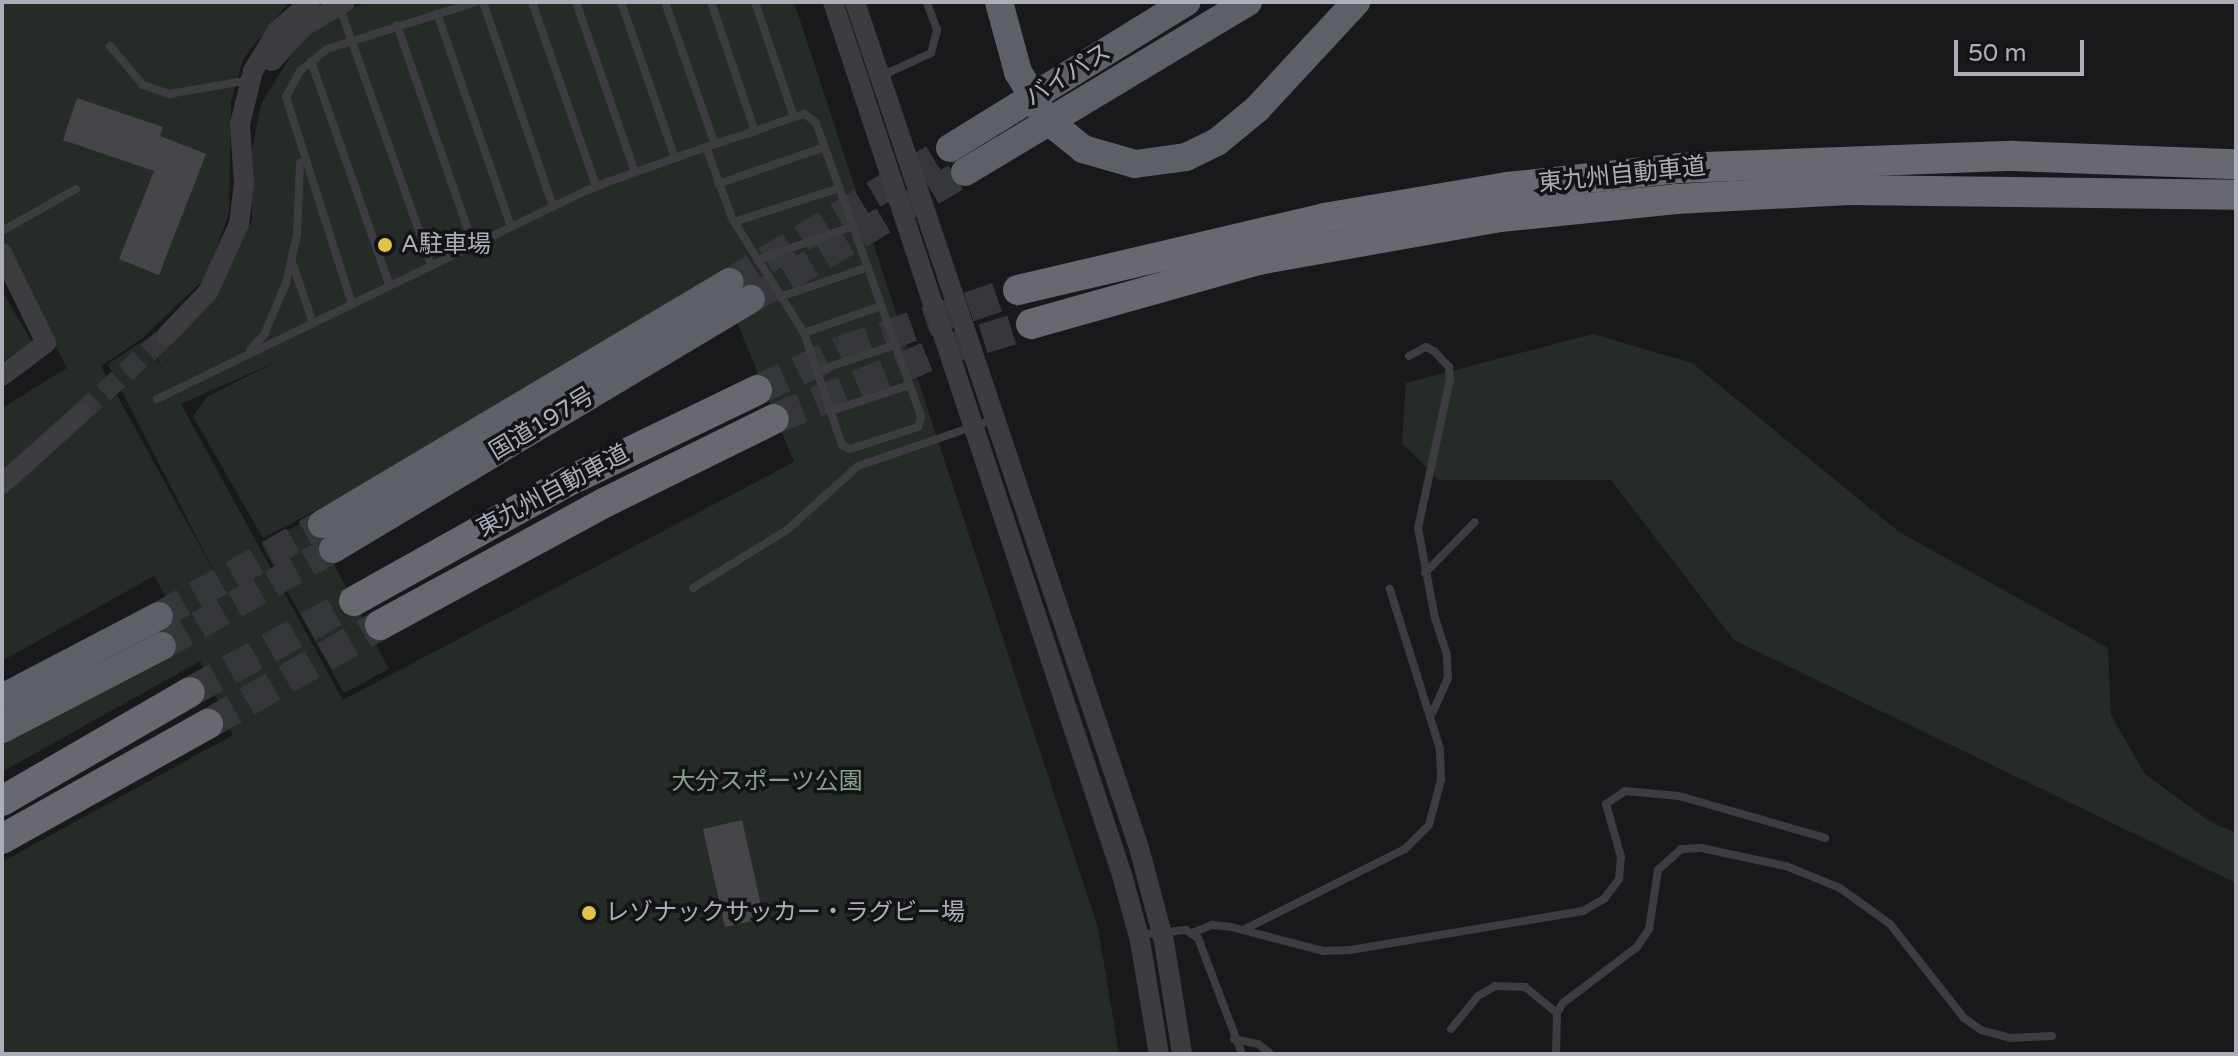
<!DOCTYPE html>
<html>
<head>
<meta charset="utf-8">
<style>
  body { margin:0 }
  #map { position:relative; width:2238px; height:1056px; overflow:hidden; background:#19191b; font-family:"Varela Round","Noto Sans JP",sans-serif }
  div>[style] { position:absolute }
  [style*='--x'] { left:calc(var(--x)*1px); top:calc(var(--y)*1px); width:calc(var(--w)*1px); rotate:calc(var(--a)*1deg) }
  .green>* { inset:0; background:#252c27 }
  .building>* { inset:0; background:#46464a }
  .tertiary-tunnel>* { height:20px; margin-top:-10px; transform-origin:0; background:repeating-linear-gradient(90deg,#36373b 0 20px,transparent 0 30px) }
  .trunk-tunnel>* { height:28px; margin-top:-14px; transform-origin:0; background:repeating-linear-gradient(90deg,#36373b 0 28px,transparent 0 42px) }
  .motorway-tunnel>* { height:30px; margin-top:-15px; transform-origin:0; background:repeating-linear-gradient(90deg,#36373b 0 30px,transparent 0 45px) }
  .service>* { height:8px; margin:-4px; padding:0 4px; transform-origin:4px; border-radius:4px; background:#3c3c41 }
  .tertiary>* { height:20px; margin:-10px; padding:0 10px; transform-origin:10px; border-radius:10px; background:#3c3c41 }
  .trunk>* { height:28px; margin:-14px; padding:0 14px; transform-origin:14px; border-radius:14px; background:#5e6067 }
  .motorway>* { height:30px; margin:-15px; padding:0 15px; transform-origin:15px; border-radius:15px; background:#676870 }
  .dots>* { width:22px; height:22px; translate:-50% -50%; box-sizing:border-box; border:4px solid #141416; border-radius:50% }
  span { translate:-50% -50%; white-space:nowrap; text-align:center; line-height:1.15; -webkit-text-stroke:7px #141416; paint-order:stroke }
  .street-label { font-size:24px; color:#acafb9 }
  .poi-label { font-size:24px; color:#acafb9 }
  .left { translate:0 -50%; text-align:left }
  .park-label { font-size:24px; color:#85a28b }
  .frame { position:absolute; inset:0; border:4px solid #acafb9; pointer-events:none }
  .scale { position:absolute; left:1954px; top:40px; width:130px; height:36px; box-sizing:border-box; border:4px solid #acafb9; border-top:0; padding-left:10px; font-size:24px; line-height:28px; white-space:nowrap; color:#acafb9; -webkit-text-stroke:6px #141416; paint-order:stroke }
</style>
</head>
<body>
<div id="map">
  <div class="green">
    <div style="clip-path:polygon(evenodd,2px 2px,289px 2px,243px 59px,231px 101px,229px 213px,207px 276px,144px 337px,101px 366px,219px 581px,108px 364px,145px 340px,167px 378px,154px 353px,200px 312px,228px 271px,252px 220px,251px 155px,261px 104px,310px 25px,368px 2px,794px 2px,1098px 928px,1119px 1054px,2px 1054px,2px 862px,233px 735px,200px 661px,2px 772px,2px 724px,188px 635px,154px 576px,2px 661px,2px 408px,67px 368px,2px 243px,2px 2px,719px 278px,794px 462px,343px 700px,181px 404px,280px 360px,208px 396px,193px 416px,263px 538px,380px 477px,719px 278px)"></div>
    <div style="clip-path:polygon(2px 291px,32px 342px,2px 362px)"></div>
    <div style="clip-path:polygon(1593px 334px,1692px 363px,1899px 532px,2108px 648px,2111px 715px,2145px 774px,2209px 821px,2236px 833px,2236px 883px,1734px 640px,1611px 480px,1438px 480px,1402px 443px,1406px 383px)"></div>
    <div style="clip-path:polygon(310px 519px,389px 669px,344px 693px,261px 544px)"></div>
  </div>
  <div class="building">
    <div style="clip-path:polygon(77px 98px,163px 127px,160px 136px,206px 154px,159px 275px,119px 259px,154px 171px,63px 140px)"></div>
    <div style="clip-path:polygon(742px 820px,764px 918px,725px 927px,703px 829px)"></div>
  </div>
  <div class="tertiary-tunnel">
    <div style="--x:81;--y:413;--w:115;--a:-42.2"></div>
  </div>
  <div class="trunk-tunnel">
    <div style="--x:730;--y:282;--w:258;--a:-31.3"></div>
    <div style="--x:751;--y:299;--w:249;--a:-30.7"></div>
    <div style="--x:159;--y:616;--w:187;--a:-29.4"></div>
    <div style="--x:162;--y:646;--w:197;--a:-29.6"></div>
  </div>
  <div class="motorway-tunnel">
    <div style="--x:757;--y:390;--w:93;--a:-24.9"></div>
    <div style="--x:841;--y:351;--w:187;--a:-19"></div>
    <div style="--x:774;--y:419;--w:179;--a:-22"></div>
    <div style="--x:940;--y:352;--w:95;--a:-17.1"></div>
    <div style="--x:190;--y:692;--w:188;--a:-29"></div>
    <div style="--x:208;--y:724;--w:198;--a:-29.9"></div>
  </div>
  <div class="service">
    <div style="--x:483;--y:2;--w:216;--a:71.1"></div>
    <div style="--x:532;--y:2;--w:195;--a:70.8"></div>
    <div style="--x:576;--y:2;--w:180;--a:70.9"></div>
    <div style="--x:621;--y:2;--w:165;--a:70.9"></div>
    <div style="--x:665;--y:2;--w:151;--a:70.7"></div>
    <div style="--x:711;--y:2;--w:136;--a:71.2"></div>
    <div style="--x:755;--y:2;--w:121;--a:71.3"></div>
    <div style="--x:339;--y:5;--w:276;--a:70.5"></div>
    <div style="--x:437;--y:13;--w:226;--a:70.9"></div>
    <div style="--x:397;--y:25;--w:233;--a:70.9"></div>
    <div style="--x:110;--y:46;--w:51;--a:49.8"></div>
    <div style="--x:143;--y:85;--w:28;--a:19"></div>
    <div style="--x:169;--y:94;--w:81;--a:-9.9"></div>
    <div style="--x:311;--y:61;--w:238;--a:70.7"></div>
    <div style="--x:879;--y:77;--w:57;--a:-24.8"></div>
    <div style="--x:931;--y:53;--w:24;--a:-75"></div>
    <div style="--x:937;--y:30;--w:30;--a:-110"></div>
    <div style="--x:718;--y:184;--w:113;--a:-19.1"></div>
    <div style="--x:734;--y:222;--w:110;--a:-17.9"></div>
    <div style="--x:2;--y:231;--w:85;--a:-29.6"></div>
    <div style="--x:757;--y:260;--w:102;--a:-19.5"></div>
    <div style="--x:292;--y:262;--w:65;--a:71"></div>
    <div style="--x:780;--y:297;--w:93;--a:-18.8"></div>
    <div style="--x:352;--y:304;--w:217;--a:-107.7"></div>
    <div style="--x:286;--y:97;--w:30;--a:-62"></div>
    <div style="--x:300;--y:71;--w:35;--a:-39"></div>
    <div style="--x:327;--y:49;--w:156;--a:-17.5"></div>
    <div style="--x:804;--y:333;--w:82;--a:-19.3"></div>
    <div style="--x:250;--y:350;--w:21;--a:-47"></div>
    <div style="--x:264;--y:335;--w:56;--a:-67.1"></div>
    <div style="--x:286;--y:283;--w:49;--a:-77.1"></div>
    <div style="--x:297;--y:235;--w:72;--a:-87.6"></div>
    <div style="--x:1409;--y:356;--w:19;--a:-28"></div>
    <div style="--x:1426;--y:347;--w:9;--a:27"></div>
    <div style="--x:1434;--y:351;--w:22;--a:47"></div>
    <div style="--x:1449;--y:367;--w:12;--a:85"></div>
    <div style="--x:1450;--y:379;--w:152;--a:102.1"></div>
    <div style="--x:1418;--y:528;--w:92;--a:79.3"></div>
    <div style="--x:1435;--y:618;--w:38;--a:72"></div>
    <div style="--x:1447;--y:654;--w:24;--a:88"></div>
    <div style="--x:1448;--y:678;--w:37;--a:114"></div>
    <div style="--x:817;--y:371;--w:82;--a:-18.4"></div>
    <div style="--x:157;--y:399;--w:479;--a:-25.9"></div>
    <div style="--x:588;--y:190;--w:22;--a:-22"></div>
    <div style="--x:608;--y:182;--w:104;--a:-19.7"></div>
    <div style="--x:706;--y:147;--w:52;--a:-18.1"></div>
    <div style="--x:755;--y:131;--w:41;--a:-19.7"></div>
    <div style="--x:794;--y:117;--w:11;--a:-15"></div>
    <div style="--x:805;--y:114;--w:14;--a:39"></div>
    <div style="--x:816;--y:123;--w:312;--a:70.3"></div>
    <div style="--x:921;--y:417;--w:10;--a:107"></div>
    <div style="--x:918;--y:427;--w:71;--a:162.1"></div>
    <div style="--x:850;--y:449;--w:9;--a:-153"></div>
    <div style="--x:842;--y:445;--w:118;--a:-108.7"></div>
    <div style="--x:804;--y:333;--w:136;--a:-122.1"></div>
    <div style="--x:732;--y:218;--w:76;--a:-110.1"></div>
    <div style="--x:831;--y:411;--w:82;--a:-18.4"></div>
    <div style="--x:1425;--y:573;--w:71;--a:-45.6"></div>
    <div style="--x:693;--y:588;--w:110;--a:-31.7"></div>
    <div style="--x:787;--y:530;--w:96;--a:-42"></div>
    <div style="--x:858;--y:466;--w:145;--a:-18.9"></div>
    <div style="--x:1243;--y:930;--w:181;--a:-26.6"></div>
    <div style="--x:1405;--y:849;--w:34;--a:-45"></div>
    <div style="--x:1429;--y:825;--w:47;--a:-75.1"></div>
    <div style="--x:1441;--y:780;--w:31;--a:-92"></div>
    <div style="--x:1440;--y:749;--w:168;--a:-107.4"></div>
    <div style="--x:1192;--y:933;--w:22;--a:-22"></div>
    <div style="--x:1212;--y:925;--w:19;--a:6"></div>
    <div style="--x:1231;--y:927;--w:96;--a:14.5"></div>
    <div style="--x:1324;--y:951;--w:26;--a:-2"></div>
    <div style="--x:1350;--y:950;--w:236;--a:-9.5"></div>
    <div style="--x:1583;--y:911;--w:24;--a:-30"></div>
    <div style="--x:1604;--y:899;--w:25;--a:-53"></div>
    <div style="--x:1619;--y:879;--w:22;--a:-85"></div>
    <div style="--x:1621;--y:857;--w:55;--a:-105.8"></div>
    <div style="--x:1606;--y:804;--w:23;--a:-34"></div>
    <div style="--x:1625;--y:791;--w:54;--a:5.3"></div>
    <div style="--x:1679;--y:796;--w:152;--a:16"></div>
    <div style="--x:1139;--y:935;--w:47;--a:-6.1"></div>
    <div style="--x:1186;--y:930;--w:14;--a:34"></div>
    <div style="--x:1198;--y:938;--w:124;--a:69.2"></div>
    <div style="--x:1451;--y:1029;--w:43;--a:-50.7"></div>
    <div style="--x:1478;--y:996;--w:20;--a:-30"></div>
    <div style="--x:1495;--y:986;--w:30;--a:2"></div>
    <div style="--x:1525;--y:987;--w:41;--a:39.1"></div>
    <div style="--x:1234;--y:1039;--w:25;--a:12"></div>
    <div style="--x:1258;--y:1044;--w:16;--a:38"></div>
    <div style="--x:1556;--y:1054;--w:41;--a:-88.6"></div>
    <div style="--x:1557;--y:1013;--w:12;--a:-59"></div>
    <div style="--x:1563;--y:1003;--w:93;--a:-37.1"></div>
    <div style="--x:1637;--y:947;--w:22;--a:-56"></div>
    <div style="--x:1649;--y:929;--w:60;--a:-81.3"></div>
    <div style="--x:1658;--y:870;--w:31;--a:-42"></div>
    <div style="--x:1681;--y:849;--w:20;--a:-3"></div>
    <div style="--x:1701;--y:848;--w:87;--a:12"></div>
    <div style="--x:1786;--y:866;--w:58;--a:22.2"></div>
    <div style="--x:1840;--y:888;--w:62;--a:35.8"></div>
    <div style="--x:1890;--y:924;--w:120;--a:51.8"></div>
    <div style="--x:1964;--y:1018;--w:21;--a:35"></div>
    <div style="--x:1981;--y:1030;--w:30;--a:15"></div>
    <div style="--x:2010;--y:1038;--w:42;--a:-2.7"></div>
  </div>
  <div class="tertiary">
    <div style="--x:833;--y:2;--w:920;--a:71.68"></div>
    <div style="--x:1122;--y:875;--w:68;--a:74.7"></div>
    <div style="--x:1140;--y:941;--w:115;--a:80.5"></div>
    <div style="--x:855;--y:2;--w:892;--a:71.44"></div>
    <div style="--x:1139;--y:848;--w:96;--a:75"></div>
    <div style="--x:1164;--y:941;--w:114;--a:80.9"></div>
    <div style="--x:272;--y:61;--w:46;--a:-47.6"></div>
    <div style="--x:303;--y:27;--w:49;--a:-30.8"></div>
    <div style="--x:2;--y:253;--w:100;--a:63.9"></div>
    <div style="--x:46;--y:343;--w:55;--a:143.1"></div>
    <div style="--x:166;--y:336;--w:61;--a:-46.3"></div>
    <div style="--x:208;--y:292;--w:75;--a:-65.5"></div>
    <div style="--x:239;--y:224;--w:39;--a:-83"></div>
    <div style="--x:244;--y:185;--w:61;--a:-93.8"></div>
    <div style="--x:240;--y:124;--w:55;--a:-76.2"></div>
    <div style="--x:253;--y:71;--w:47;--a:-59"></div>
    <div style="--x:277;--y:31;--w:44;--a:-41.3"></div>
    <div style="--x:2;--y:484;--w:106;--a:-41.9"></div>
  </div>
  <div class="trunk">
    <div style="--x:999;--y:2;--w:73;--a:74.8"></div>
    <div style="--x:1018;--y:72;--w:55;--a:59.2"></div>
    <div style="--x:1046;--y:119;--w:48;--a:39"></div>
    <div style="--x:1083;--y:149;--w:54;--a:16.1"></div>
    <div style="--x:1135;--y:164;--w:51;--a:-7.8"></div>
    <div style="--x:1186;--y:157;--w:34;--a:-26"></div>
    <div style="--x:1217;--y:142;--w:52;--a:-39.5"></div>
    <div style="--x:1257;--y:109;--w:146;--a:-47.2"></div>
    <div style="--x:950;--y:148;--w:278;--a:-31.7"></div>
    <div style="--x:965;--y:172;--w:330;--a:-31"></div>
    <div style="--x:322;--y:524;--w:474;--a:-30.7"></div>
    <div style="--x:333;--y:549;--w:487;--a:-30.9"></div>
    <div style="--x:2;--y:698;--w:177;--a:-27.6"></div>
    <div style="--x:2;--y:729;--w:180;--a:-27.4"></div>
  </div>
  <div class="motorway">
    <div style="--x:1018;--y:290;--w:314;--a:-13.2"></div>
    <div style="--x:1324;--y:218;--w:187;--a:-9.6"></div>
    <div style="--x:1508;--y:187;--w:172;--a:-6.3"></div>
    <div style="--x:1679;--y:168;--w:334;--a:-2.1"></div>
    <div style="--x:2013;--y:156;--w:223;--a:2.1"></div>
    <div style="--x:1031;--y:324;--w:236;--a:-15.7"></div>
    <div style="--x:1258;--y:260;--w:246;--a:-10.1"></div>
    <div style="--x:1500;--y:217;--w:177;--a:-5.8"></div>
    <div style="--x:1676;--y:199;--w:173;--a:-3"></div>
    <div style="--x:1849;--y:190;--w:387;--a:0.7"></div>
    <div style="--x:354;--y:601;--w:244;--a:-29.2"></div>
    <div style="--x:567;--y:482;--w:211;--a:-25.8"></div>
    <div style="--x:380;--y:625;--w:257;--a:-28.6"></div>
    <div style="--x:606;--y:502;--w:187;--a:-26.3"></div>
    <div style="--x:2;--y:801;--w:217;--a:-30.1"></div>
    <div style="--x:2;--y:839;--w:236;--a:-29.2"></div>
  </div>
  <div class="dots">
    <div style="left:385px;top:245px;background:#e2c249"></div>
    <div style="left:589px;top:913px;background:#e2c249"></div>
  </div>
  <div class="street-label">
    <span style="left:1068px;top:75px;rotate:-32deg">バイパス</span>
    <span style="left:1622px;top:175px;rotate:-6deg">東九州自動車道</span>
    <span style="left:542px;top:424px;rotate:-31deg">国道197号</span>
    <span style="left:553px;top:491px;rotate:-28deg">東九州自動車道</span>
  </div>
  <div class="poi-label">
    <span class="left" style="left:401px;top:245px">A駐車場</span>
    <span class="left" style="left:605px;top:913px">レゾナックサッカー・ラグビー場</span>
  </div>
  <div class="park-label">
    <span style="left:767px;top:782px">大分スポーツ公園</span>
  </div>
  <div class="frame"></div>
  <div class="scale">50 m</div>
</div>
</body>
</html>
